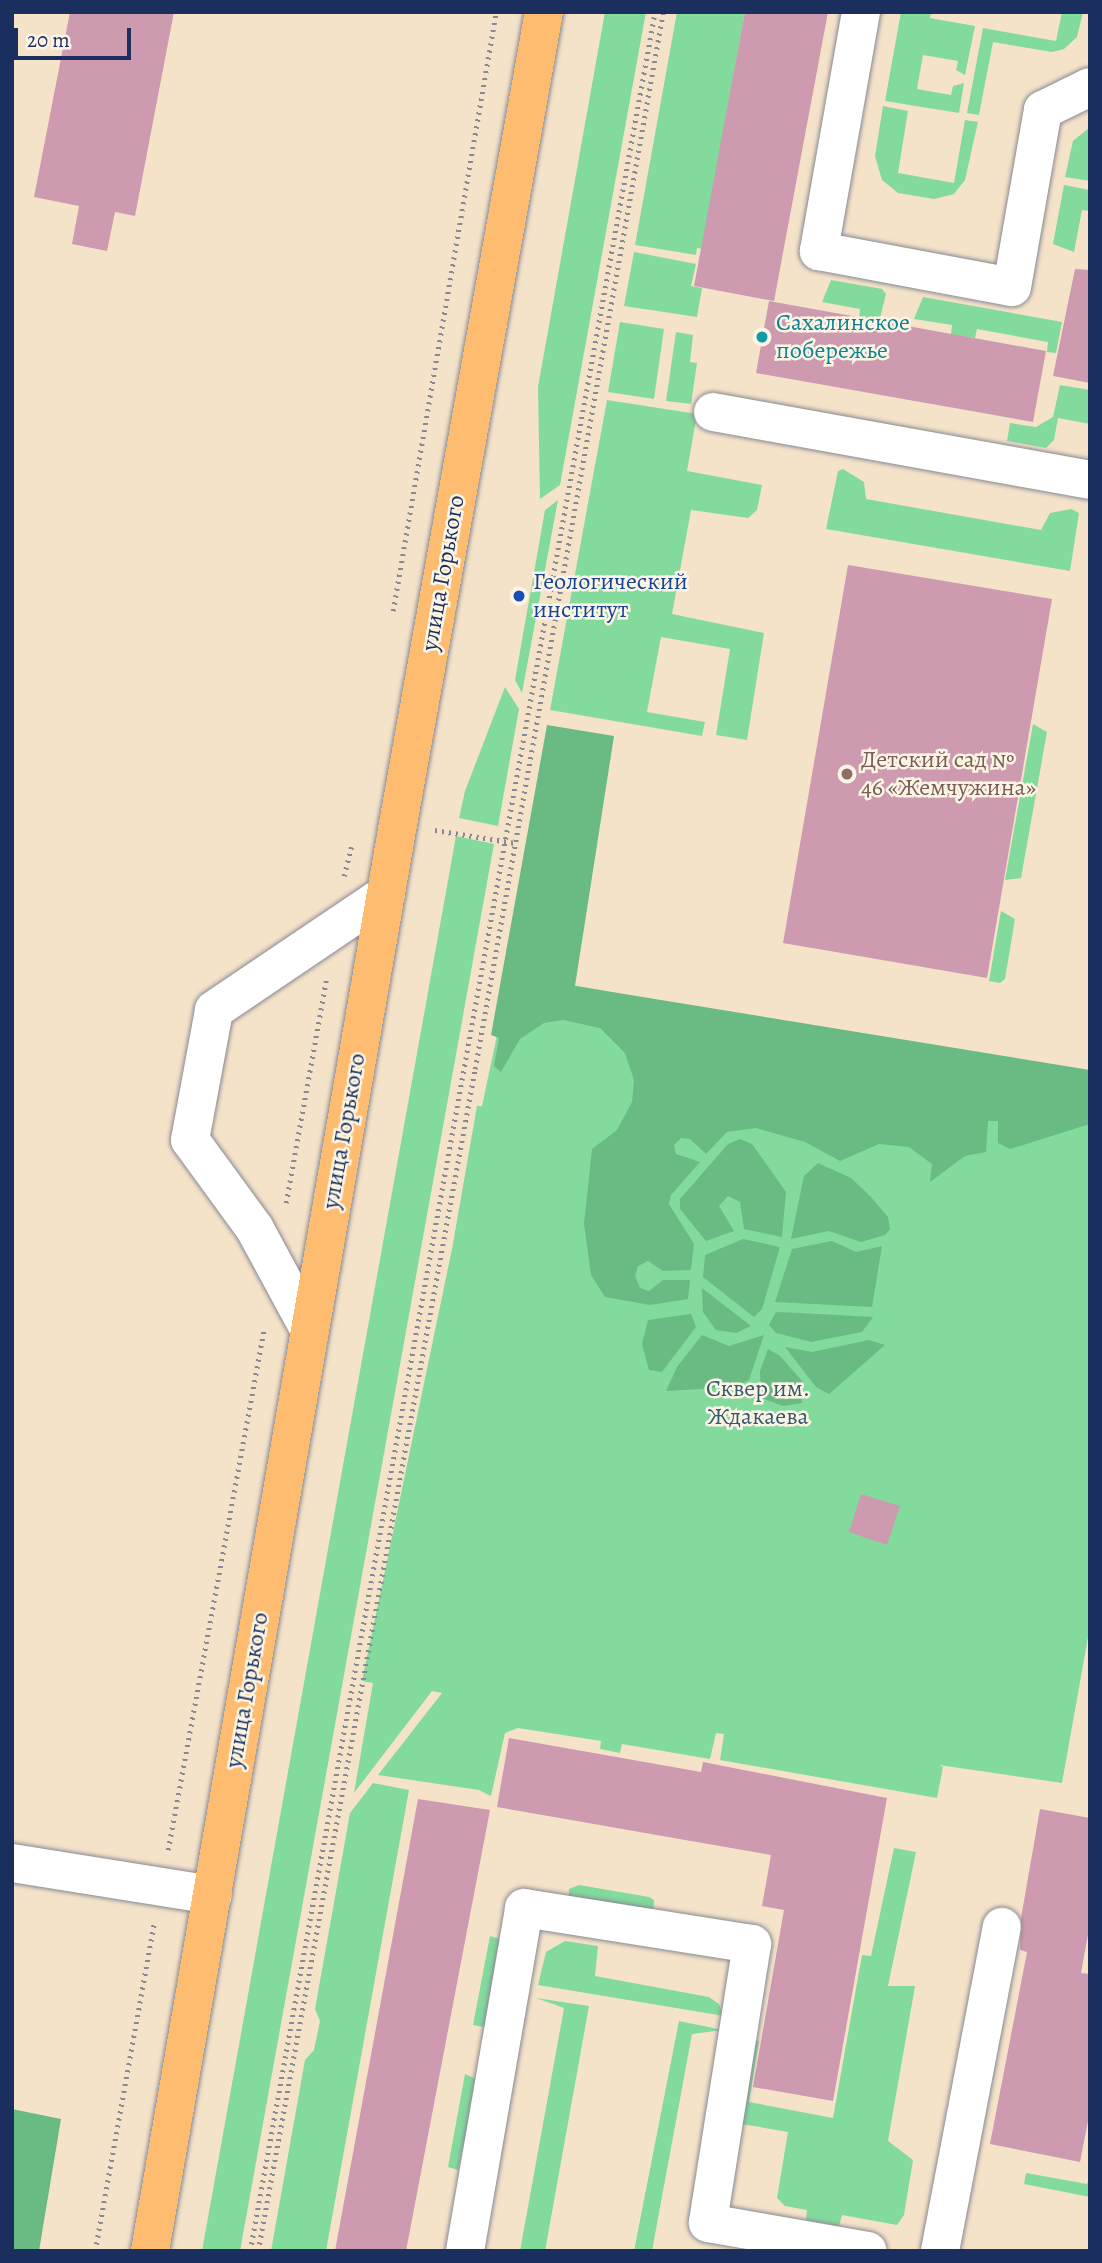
<!DOCTYPE html>
<html>
<head>
<meta charset="utf-8">
<style>
  body { margin:0 }
  #map { position:relative; width:1102px; height:2263px; overflow:hidden; background:#f5e3c9; font-family:Alegreya,serif }
  div>[style] { position:absolute }
  [style*='--x'] { left:calc(var(--x)*1px); top:calc(var(--y)*1px); width:calc(var(--w)*1px); rotate:calc(var(--a)*1deg) }
  .green>* { inset:0; background:#83da9d }
  .forest>* { inset:0; background:#6aba84 }
  .building>* { inset:0; background:#ce9aaf }
  .path>* { height:4.5px; margin-top:-2.25px; transform-origin:0; background:repeating-linear-gradient(90deg,#888994 0 2px,transparent 0 7px) }
  .roads { filter:drop-shadow(0 0 2px #888994) drop-shadow(0 0 2px #888994) }
  .minor>* { height:38px; margin:-19px; padding:0 19px; transform-origin:19px; border-radius:19px; background:#fff }
  .major>* { height:38px; margin:-19px; padding:0 19px; transform-origin:19px; border-radius:19px; background:#fdbc6f }
  .dots>* { width:19px; height:19px; translate:-50% -50%; box-sizing:border-box; border:4px solid #fcf5e5; border-radius:50% }
  span { translate:-50% -50%; white-space:nowrap; text-align:center; line-height:1.15; -webkit-text-stroke:5px #fcf5e5; paint-order:stroke }
  .culture-label { font-size:24px; color:#0d838f }
  .left { translate:0 -50%; text-align:left }
  .street-label { font-size:24px; color:#1b2f5e }
  .transit-label { font-size:24px; color:#164399 }
  .education-label { font-size:24px; color:#785e54 }
  .park-label { font-size:24px; color:#355a6e }
  .frame { position:absolute; inset:0; border:14px solid #1b2f5e; pointer-events:none }
  .scale { position:absolute; left:14px; top:28px; width:117px; height:32px; box-sizing:border-box; border:4px solid #1b2f5e; border-top:0; padding-left:9px; font-size:21px; line-height:24px; white-space:nowrap; color:#1b2f5e; -webkit-text-stroke:5px #fcf5e5; paint-order:stroke }
</style>
</head>
<body>
<div id="map">
  <div class="green">
    <div style="clip-path:polygon(605px 12px,646px 12px,560px 485px,540px 499px,538px 387px)"></div>
    <div style="clip-path:polygon(677px 12px,745px 12px,702px 249px,697px 248px,696px 255px,635px 245px)"></div>
    <div style="clip-path:polygon(901px 12px,931px 12px,930px 18px,975px 26px,965px 75px,956px 70px,958px 61px,923px 55px,917px 89px,951px 95px,953px 86px,964px 83px,959px 113px,885px 101px)"></div>
    <div style="clip-path:polygon(1062px 12px,1083px 12px,1077px 37px,1064px 49px,1052px 52px,993px 42px,979px 115px,967px 113px,983px 28px,1056px 41px)"></div>
    <div style="clip-path:polygon(883px 106px,908px 111px,898px 173px,954px 183px,965px 120px,978px 122px,965px 180px,954px 194px,934px 199px,898px 193px,882px 180px,875px 156px)"></div>
    <div style="clip-path:polygon(1090px 127px,1090px 181px,1065px 177px,1073px 141px)"></div>
    <div style="clip-path:polygon(1064px 185px,1090px 190px,1090px 211px,1082px 210px,1074px 252px,1053px 244px)"></div>
    <div style="clip-path:polygon(634px 252px,696px 264px,691px 286px,702px 288px,697px 317px,624px 306px)"></div>
    <div style="clip-path:polygon(831px 280px,882px 289px,886px 294px,879px 322px,859px 319px,860px 309px,822px 302px)"></div>
    <div style="clip-path:polygon(923px 297px,1062px 322px,1056px 353px,1047px 352px,1048px 342px,977px 329px,975px 338px,951px 335px,952px 325px,914px 319px)"></div>
    <div style="clip-path:polygon(620px 322px,664px 329px,654px 399px,608px 392px)"></div>
    <div style="clip-path:polygon(676px 332px,693px 335px,690px 362px,697px 363px,691px 404px,666px 401px)"></div>
    <div style="clip-path:polygon(1060px 385px,1090px 390px,1090px 424px,1058px 418px,1054px 440px,1046px 448px,1007px 441px,1010px 423px,1036px 427px,1053px 417px)"></div>
    <div style="clip-path:polygon(607px 400px,697px 414px,687px 471px,762px 485px,757px 510px,748px 518px,691px 510px,672px 614px,764px 633px,747px 740px,716px 735px,730px 649px,661px 637px,647px 712px,705px 722px,702px 736px,550px 710px)"></div>
    <div style="clip-path:polygon(843px 469px,864px 482px,866px 499px,1041px 530px,1050px 513px,1071px 509px,1079px 513px,1070px 571px,826px 529px,838px 471px)"></div>
    <div style="clip-path:polygon(558px 500px,522px 693px,515px 680px,545px 510px)"></div>
    <div style="clip-path:polygon(505px 687px,519px 709px,498px 826px,459px 818px,465px 791px)"></div>
    <div style="clip-path:polygon(1033px 724px,1047px 732px,1021px 878px,1005px 880px)"></div>
    <div style="clip-path:polygon(456px 836px,494px 844px,240px 2251px,202px 2251px)"></div>
    <div style="clip-path:polygon(1001px 911px,1015px 919px,1005px 979px,1000px 983px,989px 981px)"></div>
    <div style="clip-path:polygon(510px 974px,1090px 1077px,1090px 1626px,1062px 1783px,939px 1765px,943px 1767px,937px 1798px,720px 1760px,724px 1734px,716px 1733px,710px 1759px,622px 1744px,620px 1753px,600px 1749px,601px 1741px,518px 1728px,505px 1733px,491px 1796px,479px 1790px,378px 1775px,442px 1693px,432px 1691px,354px 1793px,373px 1683px,362px 1681px,452px 1249px,477px 1106px,482px 1106px)"></div>
    <div style="clip-path:polygon(373px 1783px,409px 1790px,326px 2251px,271px 2251px,305px 2060px,314px 2050px,320px 2021px,315px 2009px,350px 1813px)"></div>
    <div style="clip-path:polygon(894px 1848px,916px 1852px,888px 1986px,915px 1986px,888px 2141px,913px 2160px,904px 2215px,897px 2225px,842px 2215px,839px 2226px,806px 2220px,807px 2210px,785px 2206px,777px 2198px,788px 2132px,742px 2124px,749px 2040px,759px 2041px,749px 2102px,833px 2118px,862px 1955px,871px 1956px)"></div>
    <div style="clip-path:polygon(579px 1885px,649px 1897px,654px 1900px,653px 1915px,568px 1903px,569px 1889px)"></div>
    <div style="clip-path:polygon(490px 1936px,500px 1939px,488px 2024px,484px 2027px,473px 2025px)"></div>
    <div style="clip-path:polygon(565px 1941px,598px 1946px,595px 1976px,709px 1997px,719px 2004px,724px 2016px,538px 1985px,546px 1952px)"></div>
    <div style="clip-path:polygon(536px 1998px,589px 2006px,545px 2251px,520px 2251px,564px 2008px)"></div>
    <div style="clip-path:polygon(679px 2021px,723px 2030px,692px 2034px,652px 2251px,634px 2251px)"></div>
    <div style="clip-path:polygon(465px 2074px,478px 2080px,458px 2170px,448px 2167px)"></div>
    <div style="clip-path:polygon(1026px 2173px,1087px 2184px,1090px 2176px,1090px 2197px,1024px 2184px)"></div>
  </div>
  <div class="forest">
    <div style="clip-path:polygon(547px 725px,614px 736px,575px 986px,1090px 1070px,1090px 1124px,1010px 1149px,998px 1143px,998px 1121px,988px 1121px,986px 1152px,965px 1156px,930px 1182px,932px 1164px,909px 1147px,879px 1144px,840px 1161px,805px 1142px,756px 1128px,727px 1132px,706px 1154px,690px 1139px,681px 1138px,674px 1145px,676px 1154px,700px 1162px,671px 1195px,669px 1204px,694px 1244px,691px 1270px,663px 1271px,648px 1261px,638px 1266px,635px 1276px,640px 1288px,649px 1291px,663px 1280px,690px 1280px,688px 1299px,650px 1305px,605px 1297px,591px 1275px,584px 1224px,592px 1149px,617px 1130px,632px 1102px,634px 1080px,625px 1053px,600px 1028px,563px 1020px,544px 1023px,520px 1039px,501px 1072px,494px 1066px,499px 1038px,491px 1035px)"></div>
    <div style="clip-path:polygon(740px 1139px,752px 1144px,786px 1192px,782px 1237px,744px 1229px,740px 1202px,728px 1196px,719px 1206px,734px 1231px,706px 1241px,680px 1209px,680px 1199px,728px 1144px)"></div>
    <div style="clip-path:polygon(818px 1163px,851px 1178px,870px 1196px,888px 1217px,890px 1229px,885px 1235px,861px 1242px,829px 1231px,791px 1239px,804px 1176px)"></div>
    <div style="clip-path:polygon(743px 1239px,780px 1247px,762px 1309px,754px 1317px,703px 1277px,705px 1255px)"></div>
    <div style="clip-path:polygon(832px 1241px,856px 1252px,882px 1246px,872px 1307px,775px 1302px,792px 1249px)"></div>
    <div style="clip-path:polygon(702px 1288px,751px 1326px,736px 1333px,716px 1330px,703px 1312px)"></div>
    <div style="clip-path:polygon(776px 1312px,800px 1313px,873px 1317px,862px 1332px,811px 1342px,776px 1333px,769px 1325px)"></div>
    <div style="clip-path:polygon(691px 1314px,696px 1327px,662px 1372px,649px 1370px,642px 1344px,648px 1320px)"></div>
    <div style="clip-path:polygon(702px 1335px,729px 1346px,764px 1335px,749px 1380px,735px 1387px,666px 1391px,677px 1367px)"></div>
    <div style="clip-path:polygon(869px 1340px,885px 1345px,829px 1394px,816px 1387px,785px 1347px,812px 1352px)"></div>
    <div style="clip-path:polygon(768px 1349px,780px 1356px,803px 1382px,802px 1403px,783px 1406px,761px 1398px,760px 1371px)"></div>
    <div style="clip-path:polygon(12px 2109px,61px 2119px,39px 2251px,12px 2251px)"></div>
  </div>
  <div class="building">
    <div style="clip-path:polygon(70px 12px,174px 12px,135px 216px,115px 212px,107px 251px,72px 244px,79px 206px,34px 197px)"></div>
    <div style="clip-path:polygon(745px 12px,828px 12px,774px 301px,694px 286px)"></div>
    <div style="clip-path:polygon(1075px 269px,1090px 270px,1090px 383px,1053px 376px)"></div>
    <div style="clip-path:polygon(769px 301px,1046px 351px,1033px 422px,756px 373px)"></div>
    <div style="clip-path:polygon(848px 565px,1052px 599px,987px 978px,783px 943px)"></div>
    <div style="clip-path:polygon(861px 1494px,900px 1506px,887px 1545px,849px 1532px)"></div>
    <div style="clip-path:polygon(509px 1738px,701px 1772px,703px 1762px,887px 1798px,833px 2101px,753px 2087px,784px 1910px,762px 1906px,771px 1855px,497px 1807px)"></div>
    <div style="clip-path:polygon(418px 1799px,490px 1810px,406px 2251px,335px 2251px)"></div>
    <div style="clip-path:polygon(1040px 1809px,1090px 1818px,1090px 1924px,1081px 1973px,1090px 1974px,1090px 2111px,1080px 2162px,990px 2144px,1027px 1952px,1020px 1950px,1021px 1918px)"></div>
  </div>
  <div class="path">
    <div style="--x:393;--y:611;--w:608;--a:-80.24"></div>
    <div style="--x:435;--y:830;--w:81;--a:9.2"></div>
    <div style="--x:344;--y:876;--w:30;--a:-76"></div>
    <div style="--x:286;--y:1203;--w:226;--a:-79.8"></div>
    <div style="--x:168;--y:1850;--w:530;--a:-79.56"></div>
    <div style="--x:95;--y:2251;--w:332;--a:-79.8"></div>
    <div style="--x:250;--y:2251;--w:2275;--a:-79.75"></div>
    <div style="--x:258;--y:2251;--w:1202;--a:-79.6"></div>
    <div style="--x:475;--y:1069;--w:1074;--a:-79.91"></div>
  </div>
  <div class="roads">
    <div class="minor">
      <div style="--x:861;--y:12;--w:243;--a:100"></div>
      <div style="--x:819;--y:251;--w:196;--a:10.6"></div>
      <div style="--x:1012;--y:287;--w:180;--a:-80.1"></div>
      <div style="--x:1043;--y:110;--w:52;--a:-26.1"></div>
      <div style="--x:713;--y:412;--w:383;--a:10.2"></div>
      <div style="--x:309;--y:1329;--w:114;--a:-118.4"></div>
      <div style="--x:255;--y:1229;--w:110;--a:-126.1"></div>
      <div style="--x:190;--y:1140;--w:132;--a:-79.5"></div>
      <div style="--x:214;--y:1010;--w:207;--a:-34"></div>
      <div style="--x:12;--y:1863;--w:203;--a:9.1"></div>
      <div style="--x:465;--y:2251;--w:348;--a:-80.2"></div>
      <div style="--x:524;--y:1908;--w:231;--a:9"></div>
      <div style="--x:752;--y:1944;--w:282;--a:99"></div>
      <div style="--x:708;--y:2223;--w:162;--a:9.9"></div>
      <div style="--x:940;--y:2251;--w:330;--a:-79.2"></div>
    </div>
    <div class="major">
      <div style="--x:150;--y:2251;--w:1448;--a:-80.14"></div>
      <div style="--x:398;--y:824;--w:825;--a:-79.81"></div>
    </div>
  </div>
  <div class="dots">
    <div style="left:762px;top:337px;background:#0f9aa8"></div>
    <div style="left:519px;top:596px;background:#1a4fb4"></div>
    <div style="left:847px;top:774px;background:#8d6e63"></div>
  </div>
  <div class="culture-label">
    <span class="left" style="left:776px;top:337px">Сахалинское<br>побережье</span>
  </div>
  <div class="street-label">
    <span style="left:443px;top:573px;rotate:-80deg">улица Горького</span>
    <span style="left:344px;top:1131px;rotate:-80deg">улица Горького</span>
    <span style="left:247px;top:1690px;rotate:-80deg">улица Горького</span>
  </div>
  <div class="transit-label">
    <span class="left" style="left:533px;top:596px">Геологический<br>институт</span>
  </div>
  <div class="education-label">
    <span class="left" style="left:861px;top:774px">Детский сад №<br>46 «Жемчужина»</span>
  </div>
  <div class="park-label">
    <span style="left:758px;top:1403px">Сквер им.<br>Ждакаева</span>
  </div>
  <div class="frame"></div>
  <div class="scale">20 m</div>
</div>
</body>
</html>
